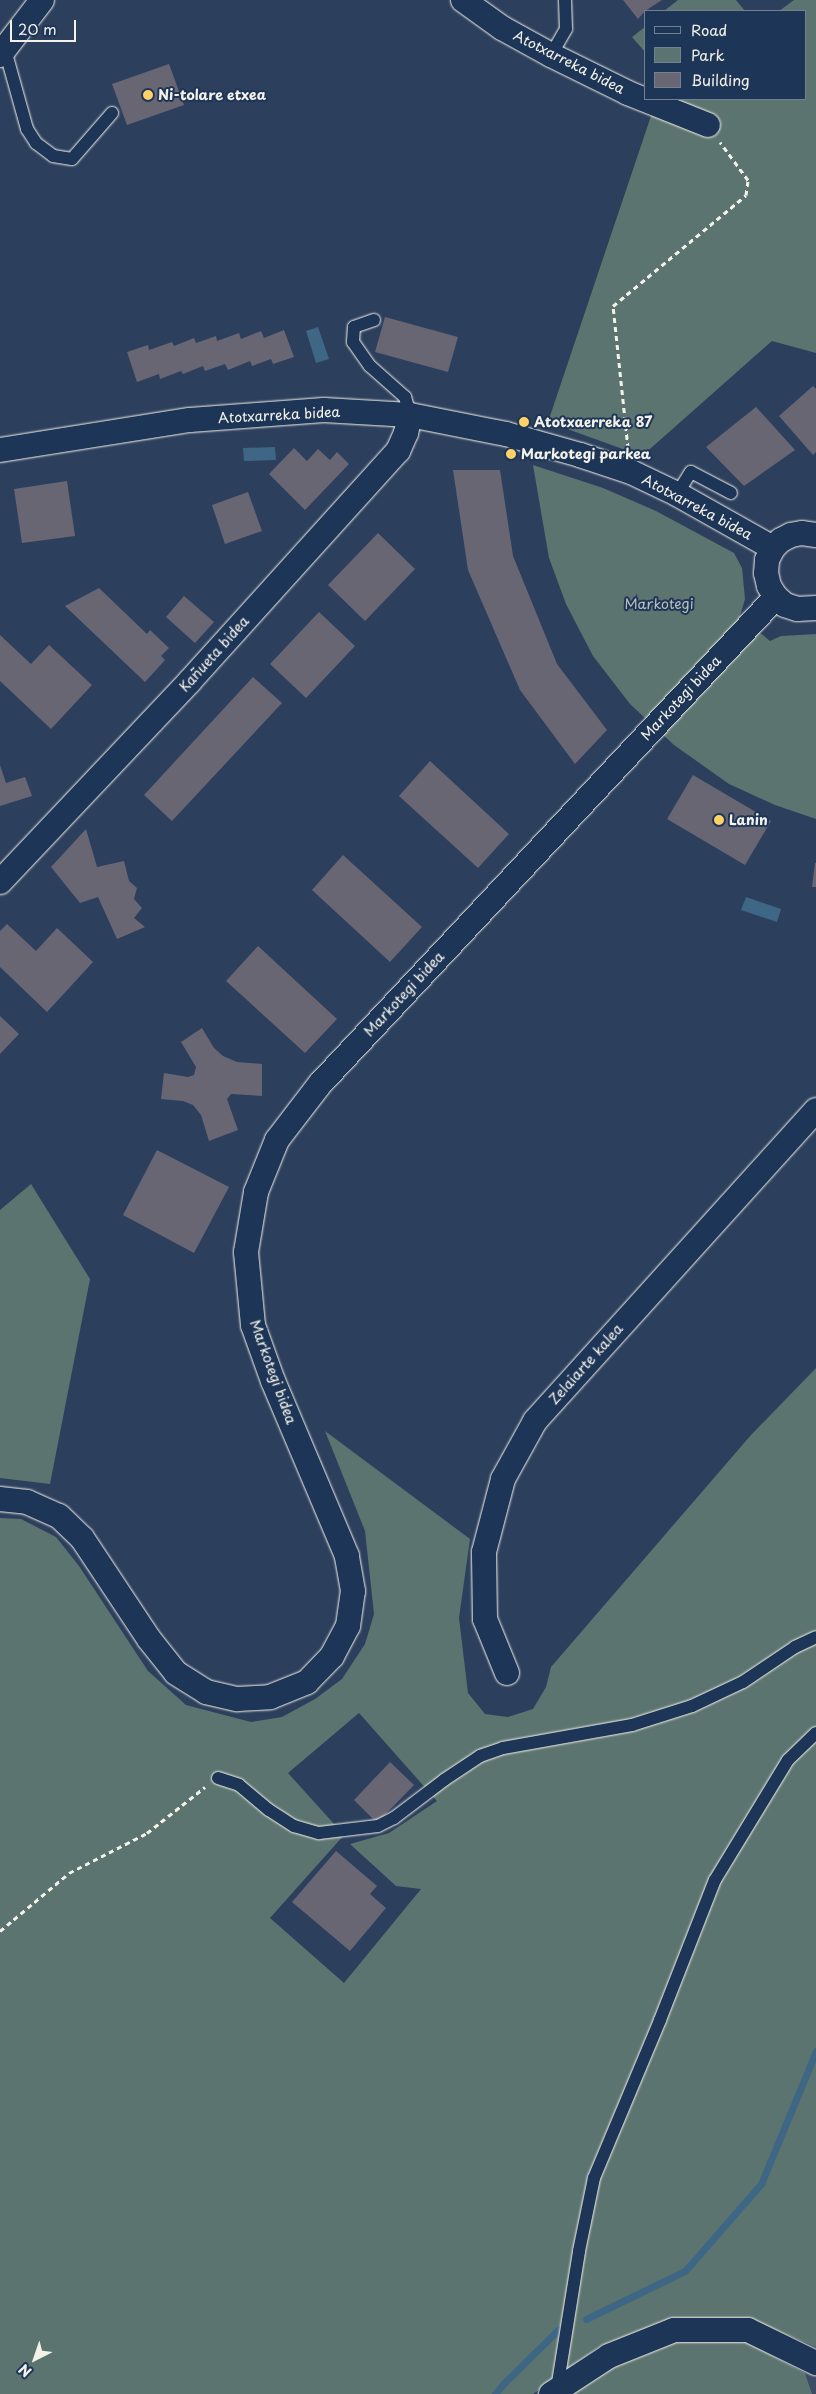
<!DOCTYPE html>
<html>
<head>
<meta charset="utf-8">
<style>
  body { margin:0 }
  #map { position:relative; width:816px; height:2394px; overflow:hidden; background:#2c3f5d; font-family:"Playpen Sans",sans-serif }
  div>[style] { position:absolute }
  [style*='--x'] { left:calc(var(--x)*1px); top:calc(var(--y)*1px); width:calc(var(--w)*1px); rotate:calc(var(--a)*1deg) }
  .built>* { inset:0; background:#3e4b64 }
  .green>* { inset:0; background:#5c7470 }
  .water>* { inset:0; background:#3e6785 }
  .stream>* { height:7px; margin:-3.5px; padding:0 3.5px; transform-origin:3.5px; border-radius:3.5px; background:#3e6785 }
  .building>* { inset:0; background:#696674 }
  .path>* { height:3px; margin-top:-1.5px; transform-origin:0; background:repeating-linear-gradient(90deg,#f4f1e8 0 5px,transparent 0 9px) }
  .roads { filter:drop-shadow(0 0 1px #f4f1e8) drop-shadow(0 0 1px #f4f1e8) }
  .lane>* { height:12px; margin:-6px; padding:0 6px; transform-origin:6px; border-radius:6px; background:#1d3557 }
  .street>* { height:24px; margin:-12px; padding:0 12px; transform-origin:12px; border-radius:12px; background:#1d3557 }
  .dots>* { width:14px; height:14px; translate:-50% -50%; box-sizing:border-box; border:2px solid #1d3557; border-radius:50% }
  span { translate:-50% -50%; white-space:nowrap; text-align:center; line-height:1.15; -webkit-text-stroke:4px #1d3557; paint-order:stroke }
  .street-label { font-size:14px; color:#f4f1e8 }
  .poi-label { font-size:14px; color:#f4f1e8; font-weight:700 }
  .left { translate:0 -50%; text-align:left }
  .park-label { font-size:14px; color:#b7bfb8 }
  .legend { position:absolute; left:644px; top:10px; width:162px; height:90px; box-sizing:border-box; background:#1d3557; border:1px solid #738091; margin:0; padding:6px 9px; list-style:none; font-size:15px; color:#f4f1e8 }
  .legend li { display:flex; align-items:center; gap:10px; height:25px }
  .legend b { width:25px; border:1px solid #738091 }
  .north { position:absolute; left:10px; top:2334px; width:50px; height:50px; -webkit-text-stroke:4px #1d3557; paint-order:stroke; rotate:221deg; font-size:14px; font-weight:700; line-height:20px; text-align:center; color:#f4f1e8 }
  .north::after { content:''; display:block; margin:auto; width:18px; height:22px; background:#f4f1e8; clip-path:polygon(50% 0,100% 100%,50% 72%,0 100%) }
  .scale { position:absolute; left:10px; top:20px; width:66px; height:22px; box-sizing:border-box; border:2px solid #f4f1e8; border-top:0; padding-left:6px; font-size:15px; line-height:18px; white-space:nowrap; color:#f4f1e8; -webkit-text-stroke:4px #1d3557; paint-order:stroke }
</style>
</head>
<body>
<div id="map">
  <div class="built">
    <div style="clip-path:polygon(816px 2368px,816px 2394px,812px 2394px,805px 2373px)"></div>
  </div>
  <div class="green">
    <div style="clip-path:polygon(678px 0,736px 0,745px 11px,664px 11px)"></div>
    <div style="clip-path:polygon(794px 0,816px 0,816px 353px,772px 341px,642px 456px,548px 422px,652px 113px,670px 99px,805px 99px,805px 11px,779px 11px)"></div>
    <div style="clip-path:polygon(645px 27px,645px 52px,632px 37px)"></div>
    <div style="clip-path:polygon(533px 465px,603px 488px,656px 511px,734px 553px,742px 568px,745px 599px,740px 616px,770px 641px,781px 636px,816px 634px,816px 819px,775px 805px,729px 784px,674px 745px,630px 704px,593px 656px,566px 604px,549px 558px)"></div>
    <div style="clip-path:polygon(31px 1184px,90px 1279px,50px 1484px,0 1478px,0 1210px)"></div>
    <div style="clip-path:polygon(evenodd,816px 1368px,816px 2347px,750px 2319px,672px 2319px,600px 2346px,533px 2394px,0 2394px,0 1518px,21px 1519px,56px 1537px,79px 1566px,148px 1671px,186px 1705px,251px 1722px,282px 1717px,315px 1699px,342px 1679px,365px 1644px,374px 1614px,365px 1531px,325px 1431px,470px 1539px,459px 1618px,468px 1693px,485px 1714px,508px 1717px,533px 1709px,546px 1687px,551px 1667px,751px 1435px,816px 1368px,359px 1713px,437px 1801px,389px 1833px,350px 1844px,396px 1886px,421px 1889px,344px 1983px,270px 1918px,344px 1835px,288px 1773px,359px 1713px)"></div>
    <div style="clip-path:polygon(671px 2340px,744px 2341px,805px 2373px,812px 2394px,567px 2394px,611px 2364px)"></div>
  </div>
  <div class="water">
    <div style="clip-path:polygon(318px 327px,329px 359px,316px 363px,306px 331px)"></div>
    <div style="clip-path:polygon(275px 447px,276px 460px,244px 461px,243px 448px)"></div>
    <div style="clip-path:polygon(746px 897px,781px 909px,777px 922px,741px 910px)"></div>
  </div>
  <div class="stream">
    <div style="--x:586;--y:2319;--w:110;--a:-25.9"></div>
    <div style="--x:685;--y:2271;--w:116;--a:-48.9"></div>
    <div style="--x:761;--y:2184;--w:144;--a:-67.5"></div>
    <div style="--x:495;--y:2394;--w:13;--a:-51"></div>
    <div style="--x:503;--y:2384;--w:77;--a:-44.5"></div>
  </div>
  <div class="building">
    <div style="clip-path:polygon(623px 0,662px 0,645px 11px,638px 19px)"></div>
    <div style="clip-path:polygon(169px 64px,184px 105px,127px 125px,112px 84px)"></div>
    <div style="clip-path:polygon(385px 317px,458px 337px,448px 372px,375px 352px)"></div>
    <div style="clip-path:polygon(284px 330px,294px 357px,273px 364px,271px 359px,252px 366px,250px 361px,228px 370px,225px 364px,205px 371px,203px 366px,183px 374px,181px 371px,160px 379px,159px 374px,137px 382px,127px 352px,148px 345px,149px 350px,172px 342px,174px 346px,194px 338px,196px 343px,216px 336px,217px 341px,239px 333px,241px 339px,261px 331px,264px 338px)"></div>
    <div style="clip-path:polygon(813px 386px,816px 389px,816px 452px,813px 455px,779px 416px)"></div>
    <div style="clip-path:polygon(756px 407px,795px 450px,744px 486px,706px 447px)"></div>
    <div style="clip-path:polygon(294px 448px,307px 461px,318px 449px,330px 460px,337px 452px,349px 464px,305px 510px,269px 474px)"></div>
    <div style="clip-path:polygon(453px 470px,500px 470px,513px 556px,557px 664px,607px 730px,575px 764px,520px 690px,468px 570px)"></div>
    <div style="clip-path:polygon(67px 481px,75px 536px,22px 543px,14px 489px)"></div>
    <div style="clip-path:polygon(248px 492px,262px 531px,225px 544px,212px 505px)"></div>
    <div style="clip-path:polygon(378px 533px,415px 569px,365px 621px,328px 585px)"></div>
    <div style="clip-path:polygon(99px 588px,147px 634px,150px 630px,169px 648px,161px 656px,165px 660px,145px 682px,65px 606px)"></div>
    <div style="clip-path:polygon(184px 596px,214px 622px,195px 643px,166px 617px)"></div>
    <div style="clip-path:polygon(319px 612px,355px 646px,306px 698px,270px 664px)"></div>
    <div style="clip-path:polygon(0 635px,31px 664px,49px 645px,92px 685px,51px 729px,0 681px)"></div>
    <div style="clip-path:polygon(253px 677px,282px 703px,172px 821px,144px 795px)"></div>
    <div style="clip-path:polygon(430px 761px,509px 834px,478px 868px,399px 796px)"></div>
    <div style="clip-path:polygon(0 765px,6px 783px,25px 777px,32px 796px,0 806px)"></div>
    <div style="clip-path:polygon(693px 775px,771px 821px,745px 865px,667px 819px)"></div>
    <div style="clip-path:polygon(86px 829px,97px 867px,124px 861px,129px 881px,137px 888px,134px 899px,142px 908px,134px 918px,145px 927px,117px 939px,98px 897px,80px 903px,51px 867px)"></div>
    <div style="clip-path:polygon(343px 855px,422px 927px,390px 962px,312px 890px)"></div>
    <div style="clip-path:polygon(815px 863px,816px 863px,816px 887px,812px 887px)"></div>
    <div style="clip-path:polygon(7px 924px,36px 951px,57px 928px,93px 962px,47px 1012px,0 967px,0 931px)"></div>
    <div style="clip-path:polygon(258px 946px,337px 1019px,305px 1053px,226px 981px)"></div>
    <div style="clip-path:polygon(0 1016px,19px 1034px,0 1054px)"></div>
    <div style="clip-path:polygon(202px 1028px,214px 1048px,223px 1056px,237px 1062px,262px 1064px,262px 1096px,231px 1094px,227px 1099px,238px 1130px,209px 1141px,201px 1115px,193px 1105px,183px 1101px,161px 1099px,164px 1073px,188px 1077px,194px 1075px,196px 1067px,181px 1042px)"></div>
    <div style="clip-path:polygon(157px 1150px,229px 1187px,194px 1253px,123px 1215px)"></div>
    <div style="clip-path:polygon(390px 1762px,414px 1785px,377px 1823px,354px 1800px)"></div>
    <div style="clip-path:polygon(336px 1851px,377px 1886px,370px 1894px,386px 1908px,350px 1951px,292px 1902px)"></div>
  </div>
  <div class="path">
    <div style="--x:628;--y:448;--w:143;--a:-96"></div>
    <div style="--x:613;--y:306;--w:173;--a:-39.8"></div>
    <div style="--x:746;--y:195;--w:15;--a:-82"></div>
    <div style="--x:748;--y:180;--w:47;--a:-126.4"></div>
    <div style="--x:0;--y:1931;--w:90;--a:-40"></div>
    <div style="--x:69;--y:1873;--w:88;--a:-27.1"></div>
    <div style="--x:147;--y:1833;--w:74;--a:-38.4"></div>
  </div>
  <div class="roads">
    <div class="lane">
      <div style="--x:4;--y:46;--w:86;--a:74.5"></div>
      <div style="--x:27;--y:129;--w:17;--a:57"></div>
      <div style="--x:36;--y:143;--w:21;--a:37"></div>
      <div style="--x:53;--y:156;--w:19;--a:9"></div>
      <div style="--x:72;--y:159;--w:61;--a:-49"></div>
      <div style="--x:551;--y:55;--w:30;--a:-60"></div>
      <div style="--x:566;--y:29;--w:29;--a:-92"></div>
      <div style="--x:374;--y:320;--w:21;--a:161"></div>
      <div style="--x:354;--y:327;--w:15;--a:94"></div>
      <div style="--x:353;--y:342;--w:29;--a:55"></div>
      <div style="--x:370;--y:366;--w:47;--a:41.5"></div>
      <div style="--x:405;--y:397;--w:19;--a:74"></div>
      <div style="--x:677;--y:494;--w:26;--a:-58"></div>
      <div style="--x:691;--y:472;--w:45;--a:27.7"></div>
      <div style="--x:218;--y:1778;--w:22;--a:18"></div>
      <div style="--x:239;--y:1785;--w:39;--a:40"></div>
      <div style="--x:269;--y:1810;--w:30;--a:33"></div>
      <div style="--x:294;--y:1826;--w:26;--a:16"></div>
      <div style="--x:319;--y:1833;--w:59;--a:-6.8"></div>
      <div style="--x:378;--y:1826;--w:18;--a:-27"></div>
      <div style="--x:394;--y:1818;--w:63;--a:-37.2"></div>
      <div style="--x:444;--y:1780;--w:43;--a:-33.7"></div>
      <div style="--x:480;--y:1756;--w:24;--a:-19"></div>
      <div style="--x:503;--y:1748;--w:131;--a:-10.1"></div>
      <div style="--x:632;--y:1725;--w:63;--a:-17.6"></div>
      <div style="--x:692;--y:1706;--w:56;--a:-25.2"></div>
      <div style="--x:743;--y:1682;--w:63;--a:-33.9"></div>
      <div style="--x:795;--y:1647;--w:23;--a:-25"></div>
      <div style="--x:557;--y:2389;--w:140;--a:-80.9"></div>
      <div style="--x:579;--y:2251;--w:75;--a:-78.4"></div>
      <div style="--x:594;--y:2178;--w:171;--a:-67.3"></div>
      <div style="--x:660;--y:2020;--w:150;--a:-68.6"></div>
      <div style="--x:715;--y:1880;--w:140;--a:-58.7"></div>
      <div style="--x:788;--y:1760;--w:39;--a:-44"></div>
    </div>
    <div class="street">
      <div style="--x:463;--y:0;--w:48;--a:35.7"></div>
      <div style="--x:502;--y:28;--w:56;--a:28.9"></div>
      <div style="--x:551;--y:55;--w:86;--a:26.3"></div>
      <div style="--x:628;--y:93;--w:86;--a:21.8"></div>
      <div style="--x:0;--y:55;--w:69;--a:-52.6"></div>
      <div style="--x:0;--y:450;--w:192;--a:-9"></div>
      <div style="--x:190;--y:420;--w:134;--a:-4.3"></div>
      <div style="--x:324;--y:410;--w:86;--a:3.3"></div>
      <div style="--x:410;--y:415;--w:98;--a:11.2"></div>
      <div style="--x:506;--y:434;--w:77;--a:15.8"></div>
      <div style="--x:580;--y:455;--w:54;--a:18.4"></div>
      <div style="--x:631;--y:472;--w:51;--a:25.6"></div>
      <div style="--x:677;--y:494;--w:110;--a:29.4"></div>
      <div style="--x:816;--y:535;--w:14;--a:-172"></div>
      <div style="--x:802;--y:533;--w:11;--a:170"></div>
      <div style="--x:791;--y:535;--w:11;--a:153"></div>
      <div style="--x:781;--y:540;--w:11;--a:135"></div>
      <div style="--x:773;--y:548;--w:13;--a:117"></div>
      <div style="--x:767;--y:560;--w:13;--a:94"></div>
      <div style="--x:766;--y:573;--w:13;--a:77"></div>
      <div style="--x:769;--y:586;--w:13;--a:58"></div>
      <div style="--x:776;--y:597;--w:12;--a:42"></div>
      <div style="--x:785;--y:605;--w:13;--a:18"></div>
      <div style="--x:797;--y:609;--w:19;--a:-3"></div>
      <div style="--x:0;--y:882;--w:275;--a:-46.6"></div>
      <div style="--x:189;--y:682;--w:312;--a:-47.9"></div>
      <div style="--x:398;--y:451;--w:20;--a:-66"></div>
      <div style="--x:406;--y:433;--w:18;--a:-77"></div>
      <div style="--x:0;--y:1499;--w:27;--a:6"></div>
      <div style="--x:27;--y:1502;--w:35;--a:24"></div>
      <div style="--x:59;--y:1516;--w:32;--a:44"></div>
      <div style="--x:82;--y:1538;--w:121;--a:56.4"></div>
      <div style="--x:149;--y:1639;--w:43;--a:51.5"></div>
      <div style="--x:176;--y:1673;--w:36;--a:32"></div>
      <div style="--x:206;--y:1692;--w:32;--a:13"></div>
      <div style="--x:237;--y:1699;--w:33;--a:-3"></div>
      <div style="--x:270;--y:1697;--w:40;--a:-22"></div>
      <div style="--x:307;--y:1682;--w:36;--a:-46"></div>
      <div style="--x:332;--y:1656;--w:34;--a:-62"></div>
      <div style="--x:348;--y:1626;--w:35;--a:-82"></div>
      <div style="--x:353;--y:1591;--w:36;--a:-100"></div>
      <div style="--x:347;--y:1556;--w:190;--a:-112.9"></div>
      <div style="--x:273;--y:1381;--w:59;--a:-109.7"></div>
      <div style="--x:253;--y:1325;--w:73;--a:-95.5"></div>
      <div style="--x:246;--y:1252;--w:61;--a:-80.5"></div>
      <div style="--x:256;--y:1192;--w:56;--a:-68"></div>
      <div style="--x:277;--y:1140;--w:71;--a:-52.5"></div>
      <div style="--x:320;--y:1084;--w:667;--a:-46.88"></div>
      <div style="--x:507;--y:1673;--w:58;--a:-112.2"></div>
      <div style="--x:485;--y:1619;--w:67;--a:-90.9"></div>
      <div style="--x:484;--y:1552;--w:75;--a:-75.4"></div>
      <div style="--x:503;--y:1479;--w:66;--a:-61.1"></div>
      <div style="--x:535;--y:1421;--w:419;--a:-47.9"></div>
      <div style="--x:551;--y:2394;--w:69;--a:-33.2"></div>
      <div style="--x:609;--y:2356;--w:70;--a:-21.8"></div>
      <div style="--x:674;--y:2330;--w:74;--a:0"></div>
      <div style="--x:748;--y:2330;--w:76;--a:25.9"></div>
    </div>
  </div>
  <div class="dots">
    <div style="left:148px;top:95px;background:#ffd166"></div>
    <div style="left:524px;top:422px;background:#ffd166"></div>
    <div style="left:511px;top:454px;background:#ffd166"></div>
    <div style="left:719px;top:820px;background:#ffd166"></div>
  </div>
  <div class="street-label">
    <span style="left:569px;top:62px;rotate:27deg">Atotxarreka bidea</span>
    <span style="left:279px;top:415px;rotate:-3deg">Atotxarreka bidea</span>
    <span style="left:697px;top:507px;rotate:28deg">Atotxarreka bidea</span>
    <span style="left:214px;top:654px;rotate:-48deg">Kañueta bidea</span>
    <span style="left:681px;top:698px;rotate:-47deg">Markotegi bidea</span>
    <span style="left:404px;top:994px;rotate:-47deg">Markotegi bidea</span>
    <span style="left:586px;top:1364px;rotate:-48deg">Zelaiarte kalea</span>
    <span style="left:273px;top:1372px;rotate:70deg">Markotegi bidea</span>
  </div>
  <div class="poi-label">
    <span class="left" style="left:158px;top:95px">Ni-tolare etxea</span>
    <span class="left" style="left:534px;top:422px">Atotxaerreka 87</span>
    <span class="left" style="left:521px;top:454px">Markotegi parkea</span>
    <span class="left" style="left:729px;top:820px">Lanin</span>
  </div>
  <div class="park-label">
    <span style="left:659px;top:604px">Markotegi</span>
  </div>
  <ul class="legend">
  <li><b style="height:6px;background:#1d3557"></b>Road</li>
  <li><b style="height:14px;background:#5c7470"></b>Park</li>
  <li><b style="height:14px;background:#696674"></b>Building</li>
  </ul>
  <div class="north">N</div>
  <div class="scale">20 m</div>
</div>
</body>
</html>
